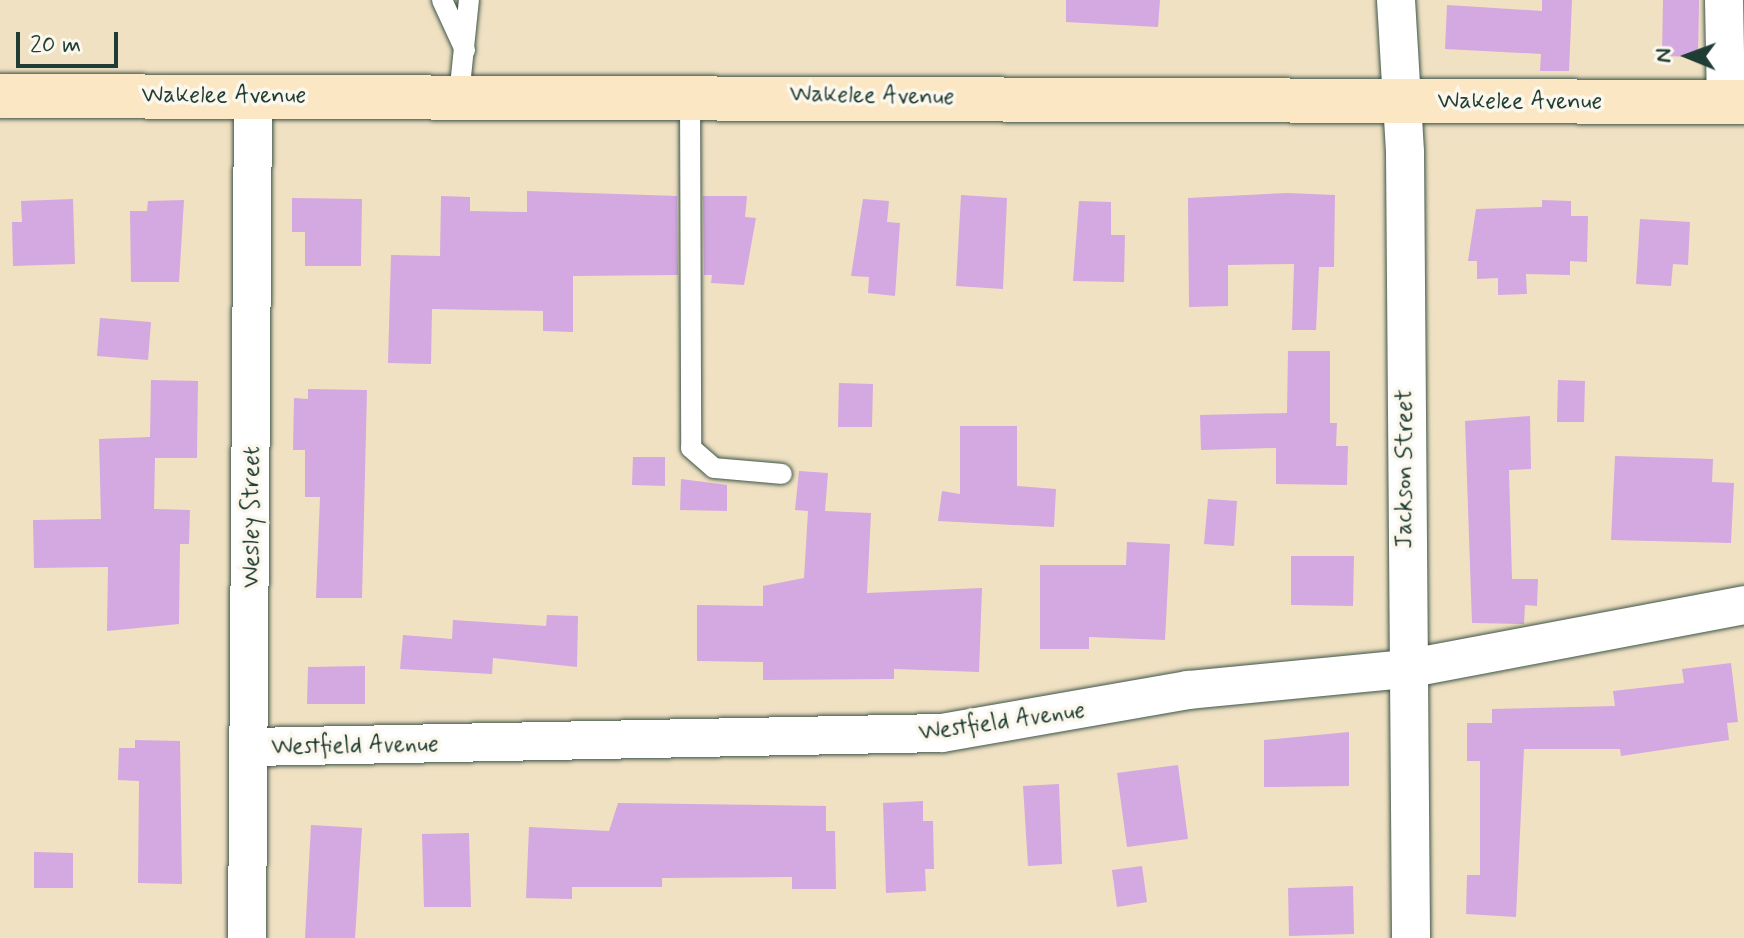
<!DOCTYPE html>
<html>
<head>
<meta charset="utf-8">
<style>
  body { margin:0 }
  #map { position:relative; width:1744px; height:938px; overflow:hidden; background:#f0e1c3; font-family:Mynerve,sans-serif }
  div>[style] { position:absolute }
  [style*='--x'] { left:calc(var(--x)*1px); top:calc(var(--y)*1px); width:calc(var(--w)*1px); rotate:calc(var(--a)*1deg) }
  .building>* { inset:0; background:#d4a8e0 }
  .roads { filter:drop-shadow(0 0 2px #3e5649) drop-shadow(0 0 2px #3e5649) }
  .lane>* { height:20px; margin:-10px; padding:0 10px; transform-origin:10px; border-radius:10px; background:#fff }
  .street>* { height:38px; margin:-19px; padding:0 19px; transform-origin:19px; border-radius:19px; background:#fff }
  .secondary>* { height:44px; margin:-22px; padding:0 22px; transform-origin:22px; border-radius:22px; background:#fbe7c3 }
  span { translate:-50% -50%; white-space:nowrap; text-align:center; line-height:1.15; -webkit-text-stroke:7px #fbf7ec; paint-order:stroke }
  .street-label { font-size:24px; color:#1f3d34 }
  .north { position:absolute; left:1648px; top:16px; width:80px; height:80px; -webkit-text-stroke:6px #fbf7ec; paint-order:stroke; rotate:271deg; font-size:22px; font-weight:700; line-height:32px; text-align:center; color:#1f3d34 }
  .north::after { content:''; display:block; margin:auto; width:28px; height:36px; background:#1f3d34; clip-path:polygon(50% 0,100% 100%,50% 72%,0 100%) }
  .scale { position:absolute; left:16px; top:32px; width:102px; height:36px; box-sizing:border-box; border:4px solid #1f3d34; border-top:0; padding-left:10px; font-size:24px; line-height:28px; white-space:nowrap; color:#1f3d34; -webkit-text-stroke:6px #fbf7ec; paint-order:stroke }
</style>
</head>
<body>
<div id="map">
  <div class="building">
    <div style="clip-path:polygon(1066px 0,1160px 0,1158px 27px,1066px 22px)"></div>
    <div style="clip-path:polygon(1542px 0,1572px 0,1569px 71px,1540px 71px,1541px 54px,1445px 49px,1447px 5px,1542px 11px)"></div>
    <div style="clip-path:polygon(1663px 0,1699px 0,1698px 57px,1662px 56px)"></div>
    <div style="clip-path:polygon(527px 191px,677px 196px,678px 275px,573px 276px,573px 332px,543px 331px,543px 311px,432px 309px,431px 364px,388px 363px,391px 255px,440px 256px,441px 196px,470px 197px,470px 211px,527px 212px)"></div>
    <div style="clip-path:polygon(1287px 193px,1335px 195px,1334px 267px,1319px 267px,1316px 330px,1292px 330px,1294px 264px,1228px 265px,1228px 306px,1189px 307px,1188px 198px)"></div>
    <div style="clip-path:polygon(961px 195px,1007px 198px,1003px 289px,956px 286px)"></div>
    <div style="clip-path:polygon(703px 196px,747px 196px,745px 217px,756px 218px,744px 285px,711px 283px,712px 275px,704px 275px)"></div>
    <div style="clip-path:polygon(292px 198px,362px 199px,361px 266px,305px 266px,305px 232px,292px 232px)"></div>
    <div style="clip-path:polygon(73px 199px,75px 264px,13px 266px,12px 222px,22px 222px,21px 201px)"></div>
    <div style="clip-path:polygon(863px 199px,889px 201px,887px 222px,900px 223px,895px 296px,868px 293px,869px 277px,851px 276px)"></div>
    <div style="clip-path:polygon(184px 200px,179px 282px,131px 282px,130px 211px,147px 211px,148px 201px)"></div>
    <div style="clip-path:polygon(1542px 200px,1571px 201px,1571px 216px,1588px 216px,1587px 262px,1570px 261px,1570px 275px,1526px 274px,1527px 294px,1498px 295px,1498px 278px,1477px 279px,1477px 261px,1468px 261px,1476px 209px,1542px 207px)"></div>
    <div style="clip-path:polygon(1079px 201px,1111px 202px,1111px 235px,1125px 235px,1124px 282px,1073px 281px)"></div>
    <div style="clip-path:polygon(1640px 219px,1690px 222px,1688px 265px,1673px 264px,1671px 286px,1636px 284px)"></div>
    <div style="clip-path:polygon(100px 318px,151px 322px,148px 360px,97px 356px)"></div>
    <div style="clip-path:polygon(1288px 351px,1330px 351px,1330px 423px,1337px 423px,1336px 446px,1348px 446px,1347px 485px,1276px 484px,1276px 448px,1201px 450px,1200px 415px,1287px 413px)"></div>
    <div style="clip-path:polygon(151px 380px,198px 381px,197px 458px,155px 458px,154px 509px,190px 510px,189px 544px,180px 544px,179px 624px,107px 631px,108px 567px,34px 568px,33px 520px,101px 519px,99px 439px,150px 437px)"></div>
    <div style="clip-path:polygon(1558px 380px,1585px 381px,1584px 422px,1557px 422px)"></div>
    <div style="clip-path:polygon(839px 383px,873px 384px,872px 427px,838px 427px)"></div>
    <div style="clip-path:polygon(308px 389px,367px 390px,362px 598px,316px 598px,320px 497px,305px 497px,305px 450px,293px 450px,294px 398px,308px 399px)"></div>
    <div style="clip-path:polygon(1530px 416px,1531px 469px,1509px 470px,1512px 579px,1538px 579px,1537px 606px,1525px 605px,1524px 624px,1472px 623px,1465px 421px)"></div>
    <div style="clip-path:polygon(960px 426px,1017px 426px,1017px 486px,1056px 489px,1054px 527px,938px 521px,942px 491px,960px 494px)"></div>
    <div style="clip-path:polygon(1615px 456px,1713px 459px,1712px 482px,1734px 483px,1731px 543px,1611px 540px)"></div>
    <div style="clip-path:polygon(633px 457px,665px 457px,665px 486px,632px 485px)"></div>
    <div style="clip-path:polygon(799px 471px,828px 473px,825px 511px,871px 513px,867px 593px,982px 588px,979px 672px,894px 669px,894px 679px,763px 680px,763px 662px,697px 661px,697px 605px,763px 606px,763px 586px,804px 578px,808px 511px,795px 510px)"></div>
    <div style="clip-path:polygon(681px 479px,727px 485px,727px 511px,680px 510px)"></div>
    <div style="clip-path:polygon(1208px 499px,1237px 501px,1234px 546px,1204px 544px)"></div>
    <div style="clip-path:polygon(1127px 542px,1170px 544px,1165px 640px,1089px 637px,1089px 649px,1040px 649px,1040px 565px,1126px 565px)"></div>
    <div style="clip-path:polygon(1291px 556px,1354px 556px,1353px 606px,1291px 605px)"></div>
    <div style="clip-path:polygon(547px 615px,578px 616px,577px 667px,493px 658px,492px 674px,400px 669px,403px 635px,452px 639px,453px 620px,546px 626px)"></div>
    <div style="clip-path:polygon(1731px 663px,1738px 722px,1727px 723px,1729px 740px,1621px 756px,1620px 749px,1524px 749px,1516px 917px,1466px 914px,1467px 875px,1480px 875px,1480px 761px,1467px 761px,1467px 723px,1492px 723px,1492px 709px,1615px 706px,1613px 691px,1684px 683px,1682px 669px)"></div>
    <div style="clip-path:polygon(365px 666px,365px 704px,307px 704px,308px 667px)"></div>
    <div style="clip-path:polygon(1349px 732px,1349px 786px,1264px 787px,1264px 740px)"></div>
    <div style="clip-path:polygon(135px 740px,180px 741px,182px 884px,138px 883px,139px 781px,118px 780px,119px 748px,135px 748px)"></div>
    <div style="clip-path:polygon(1178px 765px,1188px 839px,1127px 847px,1117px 773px)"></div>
    <div style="clip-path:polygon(1059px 784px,1062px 864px,1028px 866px,1023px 786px)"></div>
    <div style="clip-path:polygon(923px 801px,923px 821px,933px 821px,934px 869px,925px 869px,926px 891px,886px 893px,883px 803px)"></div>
    <div style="clip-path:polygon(618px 803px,826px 806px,826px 831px,835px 831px,836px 889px,792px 889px,792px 877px,662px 878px,662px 887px,572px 887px,572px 899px,526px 898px,529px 827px,609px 831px)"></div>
    <div style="clip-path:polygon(311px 825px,362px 828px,355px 938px,305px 938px)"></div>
    <div style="clip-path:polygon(469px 833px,471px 907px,424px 907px,422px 834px)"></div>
    <div style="clip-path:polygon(34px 852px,73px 853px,73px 888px,34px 888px)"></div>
    <div style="clip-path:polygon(1142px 866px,1147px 902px,1117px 907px,1112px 870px)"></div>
    <div style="clip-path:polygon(1353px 886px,1354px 934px,1289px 936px,1288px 888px)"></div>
  </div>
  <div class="roads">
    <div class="lane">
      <div style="--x:442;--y:0;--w:55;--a:65.3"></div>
      <div style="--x:459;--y:96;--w:97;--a:-84.1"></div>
      <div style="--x:690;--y:96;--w:352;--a:89.8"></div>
      <div style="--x:691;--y:448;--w:30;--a:41"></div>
      <div style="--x:714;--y:468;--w:68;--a:5"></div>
    </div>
    <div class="street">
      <div style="--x:1396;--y:0;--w:153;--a:86.6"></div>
      <div style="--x:1405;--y:153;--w:785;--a:89.56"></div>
      <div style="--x:1724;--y:0;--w:103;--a:88.9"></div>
      <div style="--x:251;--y:747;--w:691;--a:-1.16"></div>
      <div style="--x:942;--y:733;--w:250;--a:-9.9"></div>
      <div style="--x:1188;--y:690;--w:219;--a:-5.5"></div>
      <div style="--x:1406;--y:669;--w:344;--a:-10.7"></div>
      <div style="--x:247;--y:938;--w:842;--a:-89.59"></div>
    </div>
    <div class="secondary">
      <div style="--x:0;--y:96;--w:1744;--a:0.2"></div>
    </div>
  </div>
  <div class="street-label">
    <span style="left:224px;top:96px">Wakelee Avenue</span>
    <span style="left:872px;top:96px;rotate:1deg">Wakelee Avenue</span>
    <span style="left:1520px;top:102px">Wakelee Avenue</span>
    <span style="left:1405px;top:469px;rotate:-90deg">Jackson Street</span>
    <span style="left:252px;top:517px;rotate:-90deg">Wesley Street</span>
    <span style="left:1002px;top:722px;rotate:-8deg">Westfield Avenue</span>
    <span style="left:355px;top:746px;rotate:-1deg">Westfield Avenue</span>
  </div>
  <div class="north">N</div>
  <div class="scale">20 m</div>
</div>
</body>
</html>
